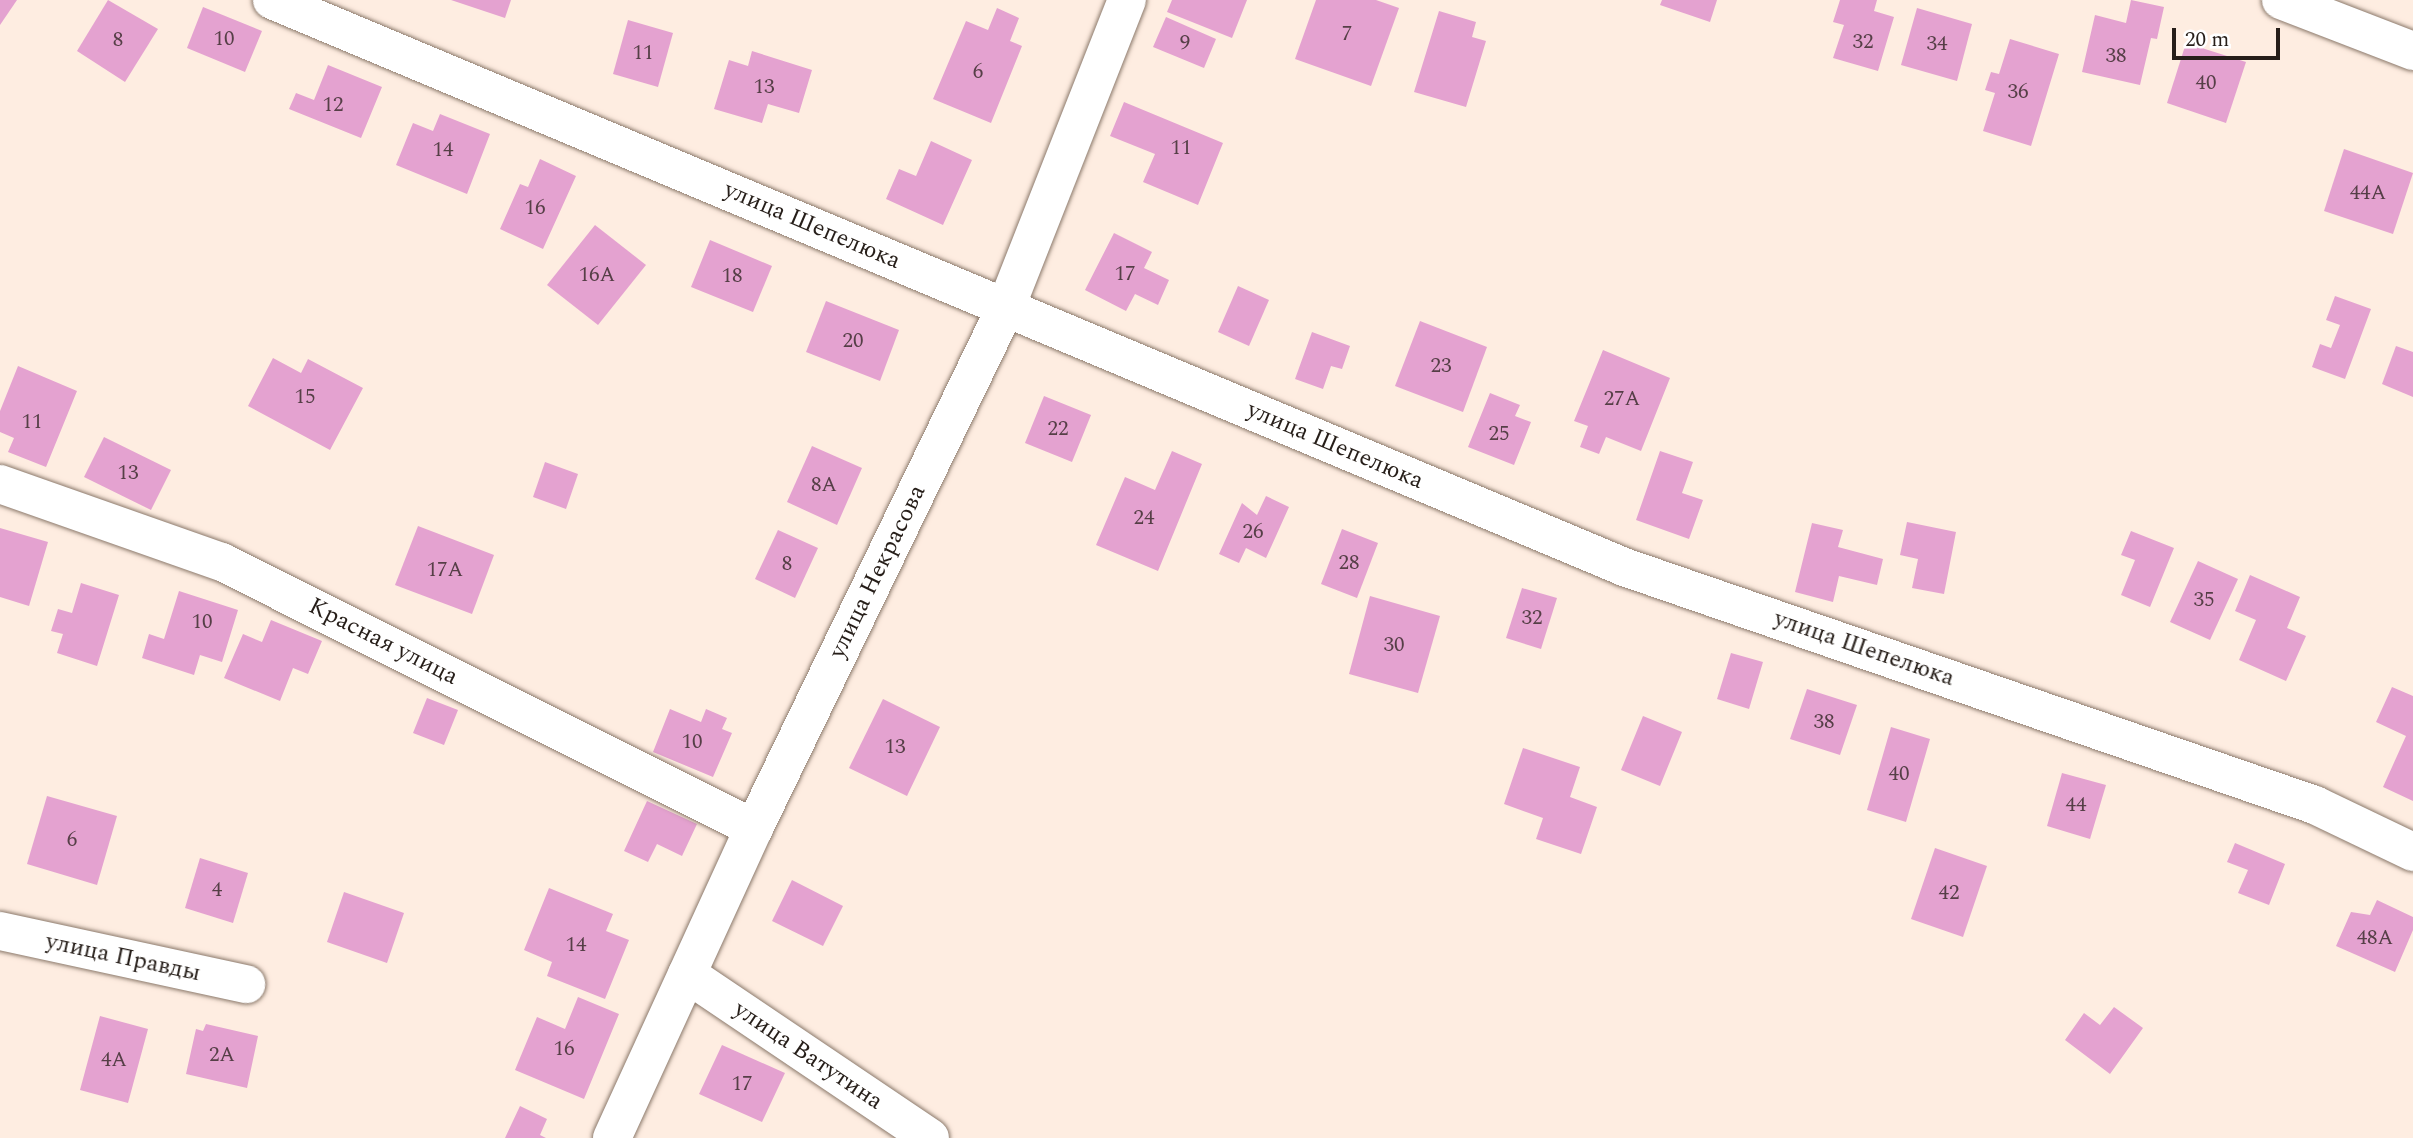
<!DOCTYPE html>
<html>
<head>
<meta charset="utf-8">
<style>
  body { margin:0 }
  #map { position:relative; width:2413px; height:1138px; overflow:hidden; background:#feede1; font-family:Spectral,serif }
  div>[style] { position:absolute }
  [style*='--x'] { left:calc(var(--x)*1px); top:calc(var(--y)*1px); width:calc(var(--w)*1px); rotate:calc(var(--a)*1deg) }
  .building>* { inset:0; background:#e4a2d0 }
  .roads { filter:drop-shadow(0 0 2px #8b796b) drop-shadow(0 0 2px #8b796b) }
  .minor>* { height:38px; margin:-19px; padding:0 19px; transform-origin:19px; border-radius:19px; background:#fff }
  span { translate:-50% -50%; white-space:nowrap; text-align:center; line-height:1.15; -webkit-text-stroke:5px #fff; paint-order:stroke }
  .number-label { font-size:21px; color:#563f47 }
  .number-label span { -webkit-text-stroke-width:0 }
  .street-label { font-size:24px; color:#261e19 }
  .scale { position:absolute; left:2172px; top:28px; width:108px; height:32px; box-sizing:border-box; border:4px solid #261e19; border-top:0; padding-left:9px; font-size:21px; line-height:24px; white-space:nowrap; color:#261e19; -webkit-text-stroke:5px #fff; paint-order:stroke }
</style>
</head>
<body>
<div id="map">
  <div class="building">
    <div style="clip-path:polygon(0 0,17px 0,0 25px)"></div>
    <div style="clip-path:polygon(108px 0,158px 29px,125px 82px,77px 51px)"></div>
    <div style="clip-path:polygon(451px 0,511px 0,505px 18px)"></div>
    <div style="clip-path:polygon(1172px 0,1247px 0,1232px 38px,1167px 12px)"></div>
    <div style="clip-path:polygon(1316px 0,1376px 0,1399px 8px,1371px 86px,1295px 59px)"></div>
    <div style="clip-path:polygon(1662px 0,1717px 0,1710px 22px,1660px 5px)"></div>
    <div style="clip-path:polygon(1840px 0,1877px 0,1874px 11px,1894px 17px,1878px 71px,1833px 58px,1844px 25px,1833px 22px)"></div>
    <div style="clip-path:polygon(2131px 0,2164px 7px,2157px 39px,2151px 38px,2140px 85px,2082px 72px,2095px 15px,2126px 23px)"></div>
    <div style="clip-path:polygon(203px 7px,262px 31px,245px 72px,187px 48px)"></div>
    <div style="clip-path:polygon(997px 8px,1019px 18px,1010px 41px,1022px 46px,991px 123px,933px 99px,966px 21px,988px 30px)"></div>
    <div style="clip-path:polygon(1917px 8px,1972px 24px,1957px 81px,1901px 65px)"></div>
    <div style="clip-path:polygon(1439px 11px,1476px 22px,1472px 37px,1486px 41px,1466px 107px,1414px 92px)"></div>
    <div style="clip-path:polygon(1166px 17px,1216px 39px,1204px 68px,1153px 47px)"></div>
    <div style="clip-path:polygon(628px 20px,673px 33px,658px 87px,613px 74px)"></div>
    <div style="clip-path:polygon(2010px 39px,2059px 54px,2031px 146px,1983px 131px,1995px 93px,1985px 90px,1991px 72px,1999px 74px)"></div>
    <div style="clip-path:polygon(2186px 43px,2246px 62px,2226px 123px,2167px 103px)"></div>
    <div style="clip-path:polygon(752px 51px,812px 70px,799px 113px,768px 104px,762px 123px,714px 109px,729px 60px,748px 66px)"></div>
    <div style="clip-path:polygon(328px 65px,382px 87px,361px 138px,289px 109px,296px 93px,314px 100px)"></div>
    <div style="clip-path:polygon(1124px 102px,1223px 143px,1198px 205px,1143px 182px,1155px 154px,1110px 136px)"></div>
    <div style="clip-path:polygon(440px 114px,490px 134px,467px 194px,396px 165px,413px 123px,433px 131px)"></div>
    <div style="clip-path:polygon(931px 141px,972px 160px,943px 225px,886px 199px,899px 169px,916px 176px)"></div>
    <div style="clip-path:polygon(2344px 149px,2413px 173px,2393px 234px,2324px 211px)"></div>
    <div style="clip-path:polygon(540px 159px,576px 176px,543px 249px,500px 229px,520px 184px,528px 187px)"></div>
    <div style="clip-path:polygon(595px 225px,646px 265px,598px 325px,547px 285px)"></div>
    <div style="clip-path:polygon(1114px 233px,1152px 252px,1144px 268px,1169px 280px,1158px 305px,1135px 294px,1126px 311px,1085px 290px)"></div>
    <div style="clip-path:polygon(710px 240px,772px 266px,753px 312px,691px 287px)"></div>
    <div style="clip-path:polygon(1238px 286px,1269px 300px,1249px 346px,1218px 332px)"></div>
    <div style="clip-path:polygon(2335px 296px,2371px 309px,2345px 379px,2312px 367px,2320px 344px,2331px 348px,2340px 325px,2326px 320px)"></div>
    <div style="clip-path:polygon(826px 301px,899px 330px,880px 381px,806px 352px)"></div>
    <div style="clip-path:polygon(1420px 321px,1487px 347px,1463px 412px,1395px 386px)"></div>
    <div style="clip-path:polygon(1312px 332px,1350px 346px,1342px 369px,1331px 366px,1323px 389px,1295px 379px)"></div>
    <div style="clip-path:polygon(2396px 346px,2413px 352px,2413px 397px,2382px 384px)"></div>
    <div style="clip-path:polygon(1603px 350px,1670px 378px,1641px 451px,1606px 437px,1599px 454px,1580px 447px,1588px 426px,1574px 421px)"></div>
    <div style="clip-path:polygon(273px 358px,301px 373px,308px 359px,363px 388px,330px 450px,248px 406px)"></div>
    <div style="clip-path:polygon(18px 366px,77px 391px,46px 467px,8px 452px,14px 438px,0 432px,0 411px)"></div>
    <div style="clip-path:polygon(1490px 393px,1520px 405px,1515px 416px,1531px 422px,1514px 465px,1468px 447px)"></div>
    <div style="clip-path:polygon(1044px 396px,1091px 415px,1072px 462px,1025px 443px)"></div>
    <div style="clip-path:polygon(104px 437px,171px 470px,151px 510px,84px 477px)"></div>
    <div style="clip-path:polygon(812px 446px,862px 468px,837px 525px,787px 502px)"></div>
    <div style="clip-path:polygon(1172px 451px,1202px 464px,1158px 571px,1096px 545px,1125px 477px,1155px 490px)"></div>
    <div style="clip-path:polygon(1660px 451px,1693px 462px,1682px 493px,1703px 500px,1689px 539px,1636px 520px)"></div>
    <div style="clip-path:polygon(545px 462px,578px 474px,566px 509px,533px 497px)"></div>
    <div style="clip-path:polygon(1266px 496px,1289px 507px,1266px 558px,1246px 548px,1239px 563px,1219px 554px,1242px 503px,1257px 515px)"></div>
    <div style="clip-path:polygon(1907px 522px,1956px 532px,1944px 594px,1912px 588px,1918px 559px,1900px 555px)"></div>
    <div style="clip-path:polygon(1812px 523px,1843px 530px,1838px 547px,1883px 559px,1877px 585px,1839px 576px,1833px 602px,1795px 592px)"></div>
    <div style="clip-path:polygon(418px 526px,494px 555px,472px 614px,395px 585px)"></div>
    <div style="clip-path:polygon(0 528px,48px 542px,29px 606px,0 597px)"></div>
    <div style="clip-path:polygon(1342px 529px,1378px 543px,1357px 598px,1321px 584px)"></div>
    <div style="clip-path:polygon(778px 530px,818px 548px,795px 598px,755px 579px)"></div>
    <div style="clip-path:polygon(2131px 531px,2174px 548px,2150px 607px,2121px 595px,2135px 560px,2121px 555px)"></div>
    <div style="clip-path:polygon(2198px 561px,2238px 579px,2210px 640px,2170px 622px)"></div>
    <div style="clip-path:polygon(2250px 575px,2300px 597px,2287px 628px,2306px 636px,2286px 681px,2239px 660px,2256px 620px,2235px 611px)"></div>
    <div style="clip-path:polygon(81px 583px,119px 595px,97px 666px,57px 653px,63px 634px,51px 631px,58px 609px,72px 613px)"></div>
    <div style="clip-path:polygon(1522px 588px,1557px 598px,1541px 649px,1506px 638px)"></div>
    <div style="clip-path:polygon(179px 591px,238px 610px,222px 662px,200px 655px,194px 675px,142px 658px,149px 634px,164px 639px)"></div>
    <div style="clip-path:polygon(1370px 596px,1440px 616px,1418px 693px,1349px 674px)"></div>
    <div style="clip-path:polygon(271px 620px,322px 641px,308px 674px,293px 668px,280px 701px,224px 678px,243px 634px,262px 642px)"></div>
    <div style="clip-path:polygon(1731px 653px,1763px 662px,1749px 709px,1717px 699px)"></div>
    <div style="clip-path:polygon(2392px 687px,2413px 696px,2413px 801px,2383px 787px,2406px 736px,2376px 722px)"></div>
    <div style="clip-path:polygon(1807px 689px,1857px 705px,1840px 755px,1790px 739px)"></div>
    <div style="clip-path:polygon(427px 698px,458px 710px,444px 745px,413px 733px)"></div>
    <div style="clip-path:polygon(883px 699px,940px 727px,907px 796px,849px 768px)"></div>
    <div style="clip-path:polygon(670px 709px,701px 722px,706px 709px,727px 718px,722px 729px,732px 733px,713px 777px,653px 752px)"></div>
    <div style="clip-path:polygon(1643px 716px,1682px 732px,1660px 786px,1621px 770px)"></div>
    <div style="clip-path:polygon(1891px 727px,1930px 739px,1906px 822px,1867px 810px)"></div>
    <div style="clip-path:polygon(1523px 748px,1580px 767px,1570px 797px,1597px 807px,1581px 854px,1536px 839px,1543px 818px,1504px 804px)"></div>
    <div style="clip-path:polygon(2062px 773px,2106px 785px,2090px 839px,2047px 826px)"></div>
    <div style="clip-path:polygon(47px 796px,117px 816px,97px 885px,27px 864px)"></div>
    <div style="clip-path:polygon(647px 801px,697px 824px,682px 856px,657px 844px,648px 862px,624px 851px)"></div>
    <div style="clip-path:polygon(2235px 843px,2285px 864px,2269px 905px,2238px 893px,2248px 870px,2227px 862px)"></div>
    <div style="clip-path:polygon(1935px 848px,1987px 866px,1963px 937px,1911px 919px)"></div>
    <div style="clip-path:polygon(200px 858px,248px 873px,233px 923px,185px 908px)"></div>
    <div style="clip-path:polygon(792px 880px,843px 906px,823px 946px,772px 921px)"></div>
    <div style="clip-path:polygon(549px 888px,613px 914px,606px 931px,629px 940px,605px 999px,547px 976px,552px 962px,524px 950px)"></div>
    <div style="clip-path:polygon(344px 892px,404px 913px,387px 963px,327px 942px)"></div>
    <div style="clip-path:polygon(2377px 900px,2413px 917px,2413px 930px,2395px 972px,2336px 946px,2351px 912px,2370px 915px)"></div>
    <div style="clip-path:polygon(578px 997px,619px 1014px,584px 1099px,515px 1070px,537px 1017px,565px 1029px)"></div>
    <div style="clip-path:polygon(2114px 1007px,2143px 1028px,2110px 1074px,2065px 1040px,2084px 1013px,2100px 1025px)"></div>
    <div style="clip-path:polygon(100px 1016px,148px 1029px,128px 1103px,80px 1090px)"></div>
    <div style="clip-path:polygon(206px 1024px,258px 1036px,247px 1088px,186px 1074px,196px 1029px,203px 1031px)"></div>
    <div style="clip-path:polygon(722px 1045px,785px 1073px,762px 1122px,699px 1094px)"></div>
    <div style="clip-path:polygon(520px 1106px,547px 1119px,540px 1135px,546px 1138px,505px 1138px)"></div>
  </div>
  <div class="roads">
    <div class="minor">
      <div style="--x:272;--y:0;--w:1466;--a:22.75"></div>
      <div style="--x:1624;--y:567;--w:731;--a:19.01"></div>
      <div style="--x:2315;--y:805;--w:109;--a:25.6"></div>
      <div style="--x:2281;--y:0;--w:142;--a:21.1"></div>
      <div style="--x:0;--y:484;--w:235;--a:19.4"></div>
      <div style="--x:222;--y:562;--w:595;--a:26.57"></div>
      <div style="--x:0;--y:931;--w:252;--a:12.2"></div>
      <div style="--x:687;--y:974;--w:293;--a:34"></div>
      <div style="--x:612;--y:1138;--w:341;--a:-65.4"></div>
      <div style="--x:754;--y:828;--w:579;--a:-64.19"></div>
      <div style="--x:1006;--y:307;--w:330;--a:-68.5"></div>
    </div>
  </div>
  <div class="number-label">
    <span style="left:1347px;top:34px">7</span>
    <span style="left:224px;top:39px">10</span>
    <span style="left:118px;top:40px">8</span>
    <span style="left:1863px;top:42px">32</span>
    <span style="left:1185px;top:43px">9</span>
    <span style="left:1937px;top:44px">34</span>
    <span style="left:643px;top:53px">11</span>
    <span style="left:2116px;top:56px">38</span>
    <span style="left:978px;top:72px">6</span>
    <span style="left:2206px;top:83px">40</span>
    <span style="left:764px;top:87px">13</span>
    <span style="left:2018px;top:92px">36</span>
    <span style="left:333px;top:105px">12</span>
    <span style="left:1181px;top:148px">11</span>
    <span style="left:443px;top:150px">14</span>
    <span style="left:2368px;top:193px">44А</span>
    <span style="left:535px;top:208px">16</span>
    <span style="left:1125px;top:274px">17</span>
    <span style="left:597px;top:275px">16А</span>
    <span style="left:732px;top:276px">18</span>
    <span style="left:853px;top:341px">20</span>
    <span style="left:1441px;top:366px">23</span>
    <span style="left:305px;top:397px">15</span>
    <span style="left:1622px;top:399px">27А</span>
    <span style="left:32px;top:422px">11</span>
    <span style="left:1058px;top:429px">22</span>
    <span style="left:1499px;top:434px">25</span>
    <span style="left:128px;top:473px">13</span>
    <span style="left:824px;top:485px">8А</span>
    <span style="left:1144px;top:518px">24</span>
    <span style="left:1253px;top:532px">26</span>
    <span style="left:1349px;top:563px">28</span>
    <span style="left:787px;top:564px">8</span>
    <span style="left:445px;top:570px">17А</span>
    <span style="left:2204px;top:600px">35</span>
    <span style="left:1532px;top:618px">32</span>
    <span style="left:202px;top:622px">10</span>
    <span style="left:1394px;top:645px">30</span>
    <span style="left:1824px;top:722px">38</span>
    <span style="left:692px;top:742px">10</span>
    <span style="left:895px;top:747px">13</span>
    <span style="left:1899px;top:774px">40</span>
    <span style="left:2076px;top:805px">44</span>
    <span style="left:72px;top:840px">6</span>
    <span style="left:217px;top:890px">4</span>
    <span style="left:1949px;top:893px">42</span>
    <span style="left:2375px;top:938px">48А</span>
    <span style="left:576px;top:945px">14</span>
    <span style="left:564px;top:1049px">16</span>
    <span style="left:222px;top:1055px">2А</span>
    <span style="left:114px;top:1060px">4А</span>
    <span style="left:742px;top:1084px">17</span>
  </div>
  <div class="street-label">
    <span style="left:812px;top:226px;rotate:23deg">улица Шепелюка</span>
    <span style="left:1335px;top:446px;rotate:23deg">улица Шепелюка</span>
    <span style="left:878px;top:572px;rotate:-64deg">улица Некрасова</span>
    <span style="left:383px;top:642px;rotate:27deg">Красная улица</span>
    <span style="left:1864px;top:649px;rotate:19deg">улица Шепелюка</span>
    <span style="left:123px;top:958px;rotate:12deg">улица Правды</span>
    <span style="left:808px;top:1056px;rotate:34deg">улица Ватутина</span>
  </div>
  <div class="scale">20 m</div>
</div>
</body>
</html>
